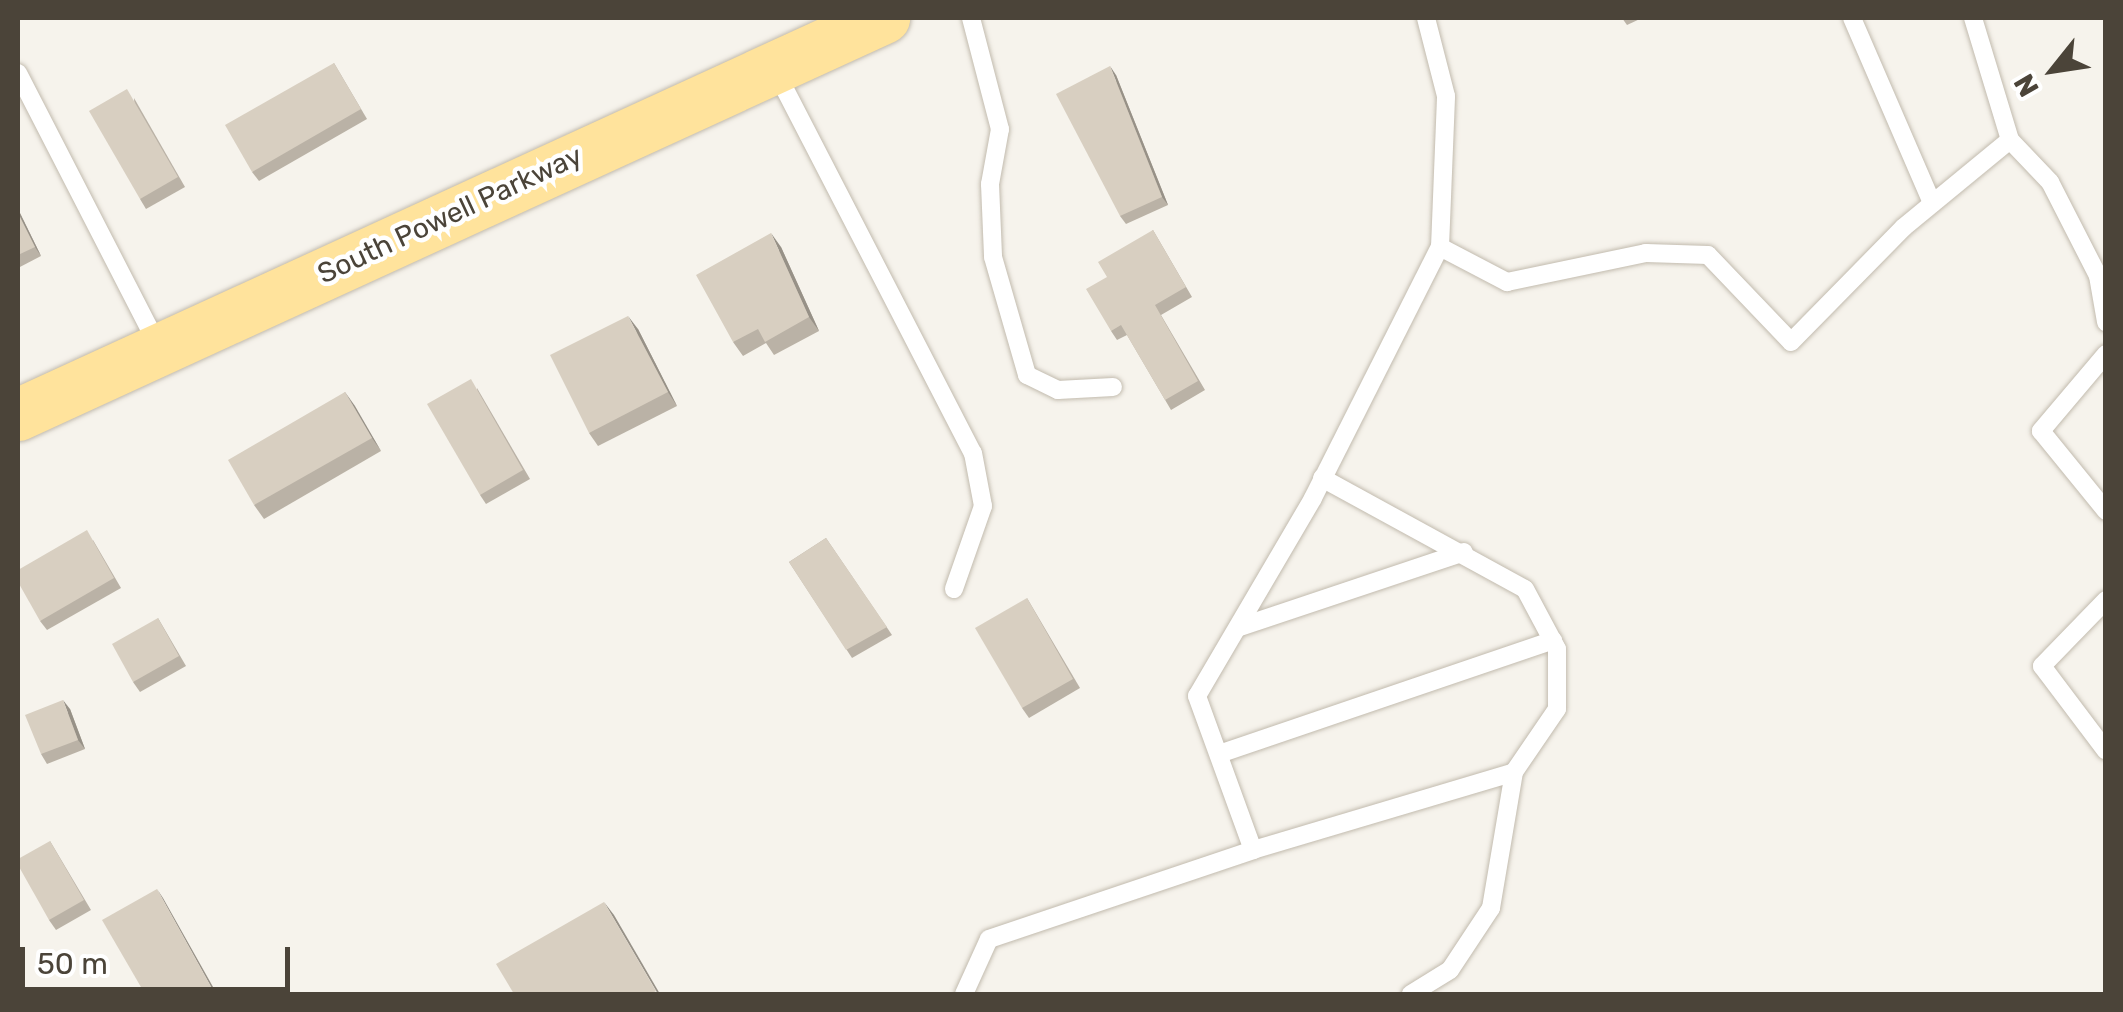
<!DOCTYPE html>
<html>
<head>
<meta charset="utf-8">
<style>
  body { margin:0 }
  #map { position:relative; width:2123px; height:1012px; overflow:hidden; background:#f6f3ec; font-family:Rubik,sans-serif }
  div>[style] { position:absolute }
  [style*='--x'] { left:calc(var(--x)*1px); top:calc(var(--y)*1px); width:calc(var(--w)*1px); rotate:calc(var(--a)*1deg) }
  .roads { filter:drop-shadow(0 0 2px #c2bbae) drop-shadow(0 0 2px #c2bbae) }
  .service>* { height:18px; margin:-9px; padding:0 9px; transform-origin:9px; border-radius:9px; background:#fff }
  .primary>* { height:52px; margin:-26px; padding:0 26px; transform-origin:26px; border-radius:26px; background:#ffe39c }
  .wall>* { inset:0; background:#bab2a6 }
  .shaded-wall>* { inset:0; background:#979187 }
  .building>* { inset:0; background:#d8cfc1 }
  span { translate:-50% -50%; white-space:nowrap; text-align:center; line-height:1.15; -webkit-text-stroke:9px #fff; paint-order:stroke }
  .street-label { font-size:28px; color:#4b4439 }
  .frame { position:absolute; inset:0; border:20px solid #4b4439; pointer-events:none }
  .north { position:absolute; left:2003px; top:20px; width:100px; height:100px; -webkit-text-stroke:8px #fff; paint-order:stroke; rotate:240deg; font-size:28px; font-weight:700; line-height:40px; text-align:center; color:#4b4439 }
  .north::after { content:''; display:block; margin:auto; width:35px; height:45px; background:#4b4439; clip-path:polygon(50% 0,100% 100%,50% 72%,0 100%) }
  .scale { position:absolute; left:20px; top:947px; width:270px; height:45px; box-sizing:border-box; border:5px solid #4b4439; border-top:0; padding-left:12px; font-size:30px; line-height:35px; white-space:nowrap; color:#4b4439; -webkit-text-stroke:8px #fff; paint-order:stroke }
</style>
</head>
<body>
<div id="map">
  <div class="roads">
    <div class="service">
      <div style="--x:971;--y:18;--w:115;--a:75.4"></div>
      <div style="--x:1000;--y:129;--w:56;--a:100.3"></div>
      <div style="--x:990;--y:184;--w:73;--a:87.6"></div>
      <div style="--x:993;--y:257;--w:123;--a:73.9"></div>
      <div style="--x:1027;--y:375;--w:34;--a:26"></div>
      <div style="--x:1058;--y:390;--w:55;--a:-3.1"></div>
      <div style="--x:1852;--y:18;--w:202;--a:66.6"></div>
      <div style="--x:1973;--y:18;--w:127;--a:73.1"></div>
      <div style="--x:2010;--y:140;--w:58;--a:46.4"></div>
      <div style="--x:2050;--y:182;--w:106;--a:62.9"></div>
      <div style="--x:2098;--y:276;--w:47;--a:80.1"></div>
      <div style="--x:18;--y:73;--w:305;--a:62.8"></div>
      <div style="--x:777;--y:74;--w:427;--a:62.7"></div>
      <div style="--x:973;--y:453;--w:54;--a:79.3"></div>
      <div style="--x:983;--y:506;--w:88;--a:109.3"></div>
      <div style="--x:1440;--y:247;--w:76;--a:27.6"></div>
      <div style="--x:1507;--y:282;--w:142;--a:-11.8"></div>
      <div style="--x:1646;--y:253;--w:62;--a:1.8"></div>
      <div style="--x:1708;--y:255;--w:120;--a:46.3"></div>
      <div style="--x:1791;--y:342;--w:161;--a:-45.5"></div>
      <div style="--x:1904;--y:227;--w:137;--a:-39.4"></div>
      <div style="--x:2106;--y:354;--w:101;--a:130.2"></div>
      <div style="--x:2041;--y:431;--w:103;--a:50.9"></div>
      <div style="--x:1322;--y:478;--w:231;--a:28.7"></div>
      <div style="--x:1525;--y:589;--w:68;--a:61.9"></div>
      <div style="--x:1557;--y:649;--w:60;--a:90"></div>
      <div style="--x:1557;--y:709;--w:76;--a:124.3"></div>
      <div style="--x:1514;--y:772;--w:138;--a:99.6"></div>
      <div style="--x:1491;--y:908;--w:74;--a:123.5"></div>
      <div style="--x:1450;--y:970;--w:46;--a:148.4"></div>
      <div style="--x:2106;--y:600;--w:92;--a:134.1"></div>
      <div style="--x:2042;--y:666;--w:106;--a:53"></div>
      <div style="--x:1240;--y:627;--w:236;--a:-18.5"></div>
      <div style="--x:1219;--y:754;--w:353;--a:-18.8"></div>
      <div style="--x:1253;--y:850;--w:272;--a:-16.6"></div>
      <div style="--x:964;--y:994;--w:60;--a:-65.6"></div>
      <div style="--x:989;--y:939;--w:279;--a:-18.6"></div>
      <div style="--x:1253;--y:850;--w:164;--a:-110"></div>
      <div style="--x:1197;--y:696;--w:229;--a:-59.6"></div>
      <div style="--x:1313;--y:498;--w:281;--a:-63.2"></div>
      <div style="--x:1440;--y:247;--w:151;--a:-87.7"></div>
      <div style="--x:1446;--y:96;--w:81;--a:-104.4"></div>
    </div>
    <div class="primary">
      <div style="--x:18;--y:415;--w:953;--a:-24.63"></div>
    </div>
  </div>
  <div class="wall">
    <div style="clip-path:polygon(1622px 18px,1642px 18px,1627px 25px)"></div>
    <div style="clip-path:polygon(334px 63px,367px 119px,259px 181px,252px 172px)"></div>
    <div style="clip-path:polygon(1116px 75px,1168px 205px,1126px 224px,1120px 216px)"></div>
    <div style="clip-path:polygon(134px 98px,185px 187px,146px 209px,140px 199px)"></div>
    <div style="clip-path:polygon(18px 209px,41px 256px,18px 268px)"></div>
    <div style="clip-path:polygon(1153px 230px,1192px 297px,1161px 315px,1205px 390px,1171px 410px,1127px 335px,1117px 340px,1111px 331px,1107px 277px)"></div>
    <div style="clip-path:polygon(781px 247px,819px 331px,774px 355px,766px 343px,743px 356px,733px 342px)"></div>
    <div style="clip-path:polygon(638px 329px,677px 406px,598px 446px,589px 433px)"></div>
    <div style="clip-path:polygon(477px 388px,530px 479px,486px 504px,480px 495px)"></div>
    <div style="clip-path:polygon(345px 392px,381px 451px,264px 519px,254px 505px)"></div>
    <div style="clip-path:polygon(826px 538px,892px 635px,852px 658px,789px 562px)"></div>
    <div style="clip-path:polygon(93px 540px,121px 588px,47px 630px,40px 621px)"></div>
    <div style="clip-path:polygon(1027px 598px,1080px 688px,1029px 718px,1022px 708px)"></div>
    <div style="clip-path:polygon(158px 618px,186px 666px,140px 692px,133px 682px)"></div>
    <div style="clip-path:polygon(70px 709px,85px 749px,47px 764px,41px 754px)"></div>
    <div style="clip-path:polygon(50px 841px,91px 910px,56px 930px,49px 920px)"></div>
  </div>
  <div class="shaded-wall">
    <div style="clip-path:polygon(1110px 66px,1116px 75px,1168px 205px,1162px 197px)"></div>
    <div style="clip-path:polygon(18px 209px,41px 256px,35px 247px,18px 213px)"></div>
    <div style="clip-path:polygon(771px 233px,781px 247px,819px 331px,809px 317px)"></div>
    <div style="clip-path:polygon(628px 316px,638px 329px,677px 406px,668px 392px)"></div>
    <div style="clip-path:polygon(345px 392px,355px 406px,381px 451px,372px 438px)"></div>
    <div style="clip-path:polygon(63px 700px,70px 709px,85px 749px,78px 740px)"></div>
    <div style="clip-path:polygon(157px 889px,163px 898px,217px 994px,215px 994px)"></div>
    <div style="clip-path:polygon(604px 902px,614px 915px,660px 994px,658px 994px)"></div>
  </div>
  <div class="building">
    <div style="clip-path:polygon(334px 63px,361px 109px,252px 172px,225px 125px)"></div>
    <div style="clip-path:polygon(1110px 66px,1162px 197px,1120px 216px,1056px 94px)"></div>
    <div style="clip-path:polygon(127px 89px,178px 177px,140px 199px,89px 111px)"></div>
    <div style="clip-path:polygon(18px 213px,35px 247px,18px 255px)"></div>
    <div style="clip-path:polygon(1153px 230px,1186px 287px,1155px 305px,1198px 381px,1165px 400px,1121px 325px,1111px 331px,1086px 289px,1107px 277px,1098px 262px)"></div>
    <div style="clip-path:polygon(771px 233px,809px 317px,765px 342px,758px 329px,733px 342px,696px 275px)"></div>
    <div style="clip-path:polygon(628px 316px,668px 392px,589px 433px,550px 355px)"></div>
    <div style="clip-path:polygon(471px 379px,523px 470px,480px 495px,427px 404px)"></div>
    <div style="clip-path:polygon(345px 392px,372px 438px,254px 505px,228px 460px)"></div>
    <div style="clip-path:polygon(87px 530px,114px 578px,40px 621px,18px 582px,18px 570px)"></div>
    <div style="clip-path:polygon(826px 538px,887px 627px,846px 650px,789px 562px)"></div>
    <div style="clip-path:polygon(1027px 598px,1073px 679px,1022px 708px,975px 628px)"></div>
    <div style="clip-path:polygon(158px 618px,179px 656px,133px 682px,112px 644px)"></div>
    <div style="clip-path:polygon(63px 700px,78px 740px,41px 754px,25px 715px)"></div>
    <div style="clip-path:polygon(50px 841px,84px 900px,49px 920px,18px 865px,18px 859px)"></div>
    <div style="clip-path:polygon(157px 889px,215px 994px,145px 994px,102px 920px)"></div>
    <div style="clip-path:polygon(604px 902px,656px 991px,651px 994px,514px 994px,496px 964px)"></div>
  </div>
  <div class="street-label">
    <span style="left:450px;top:215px;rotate:-25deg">South Powell Parkway</span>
  </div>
  <div class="frame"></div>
  <div class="north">N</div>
  <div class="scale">50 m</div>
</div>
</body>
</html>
